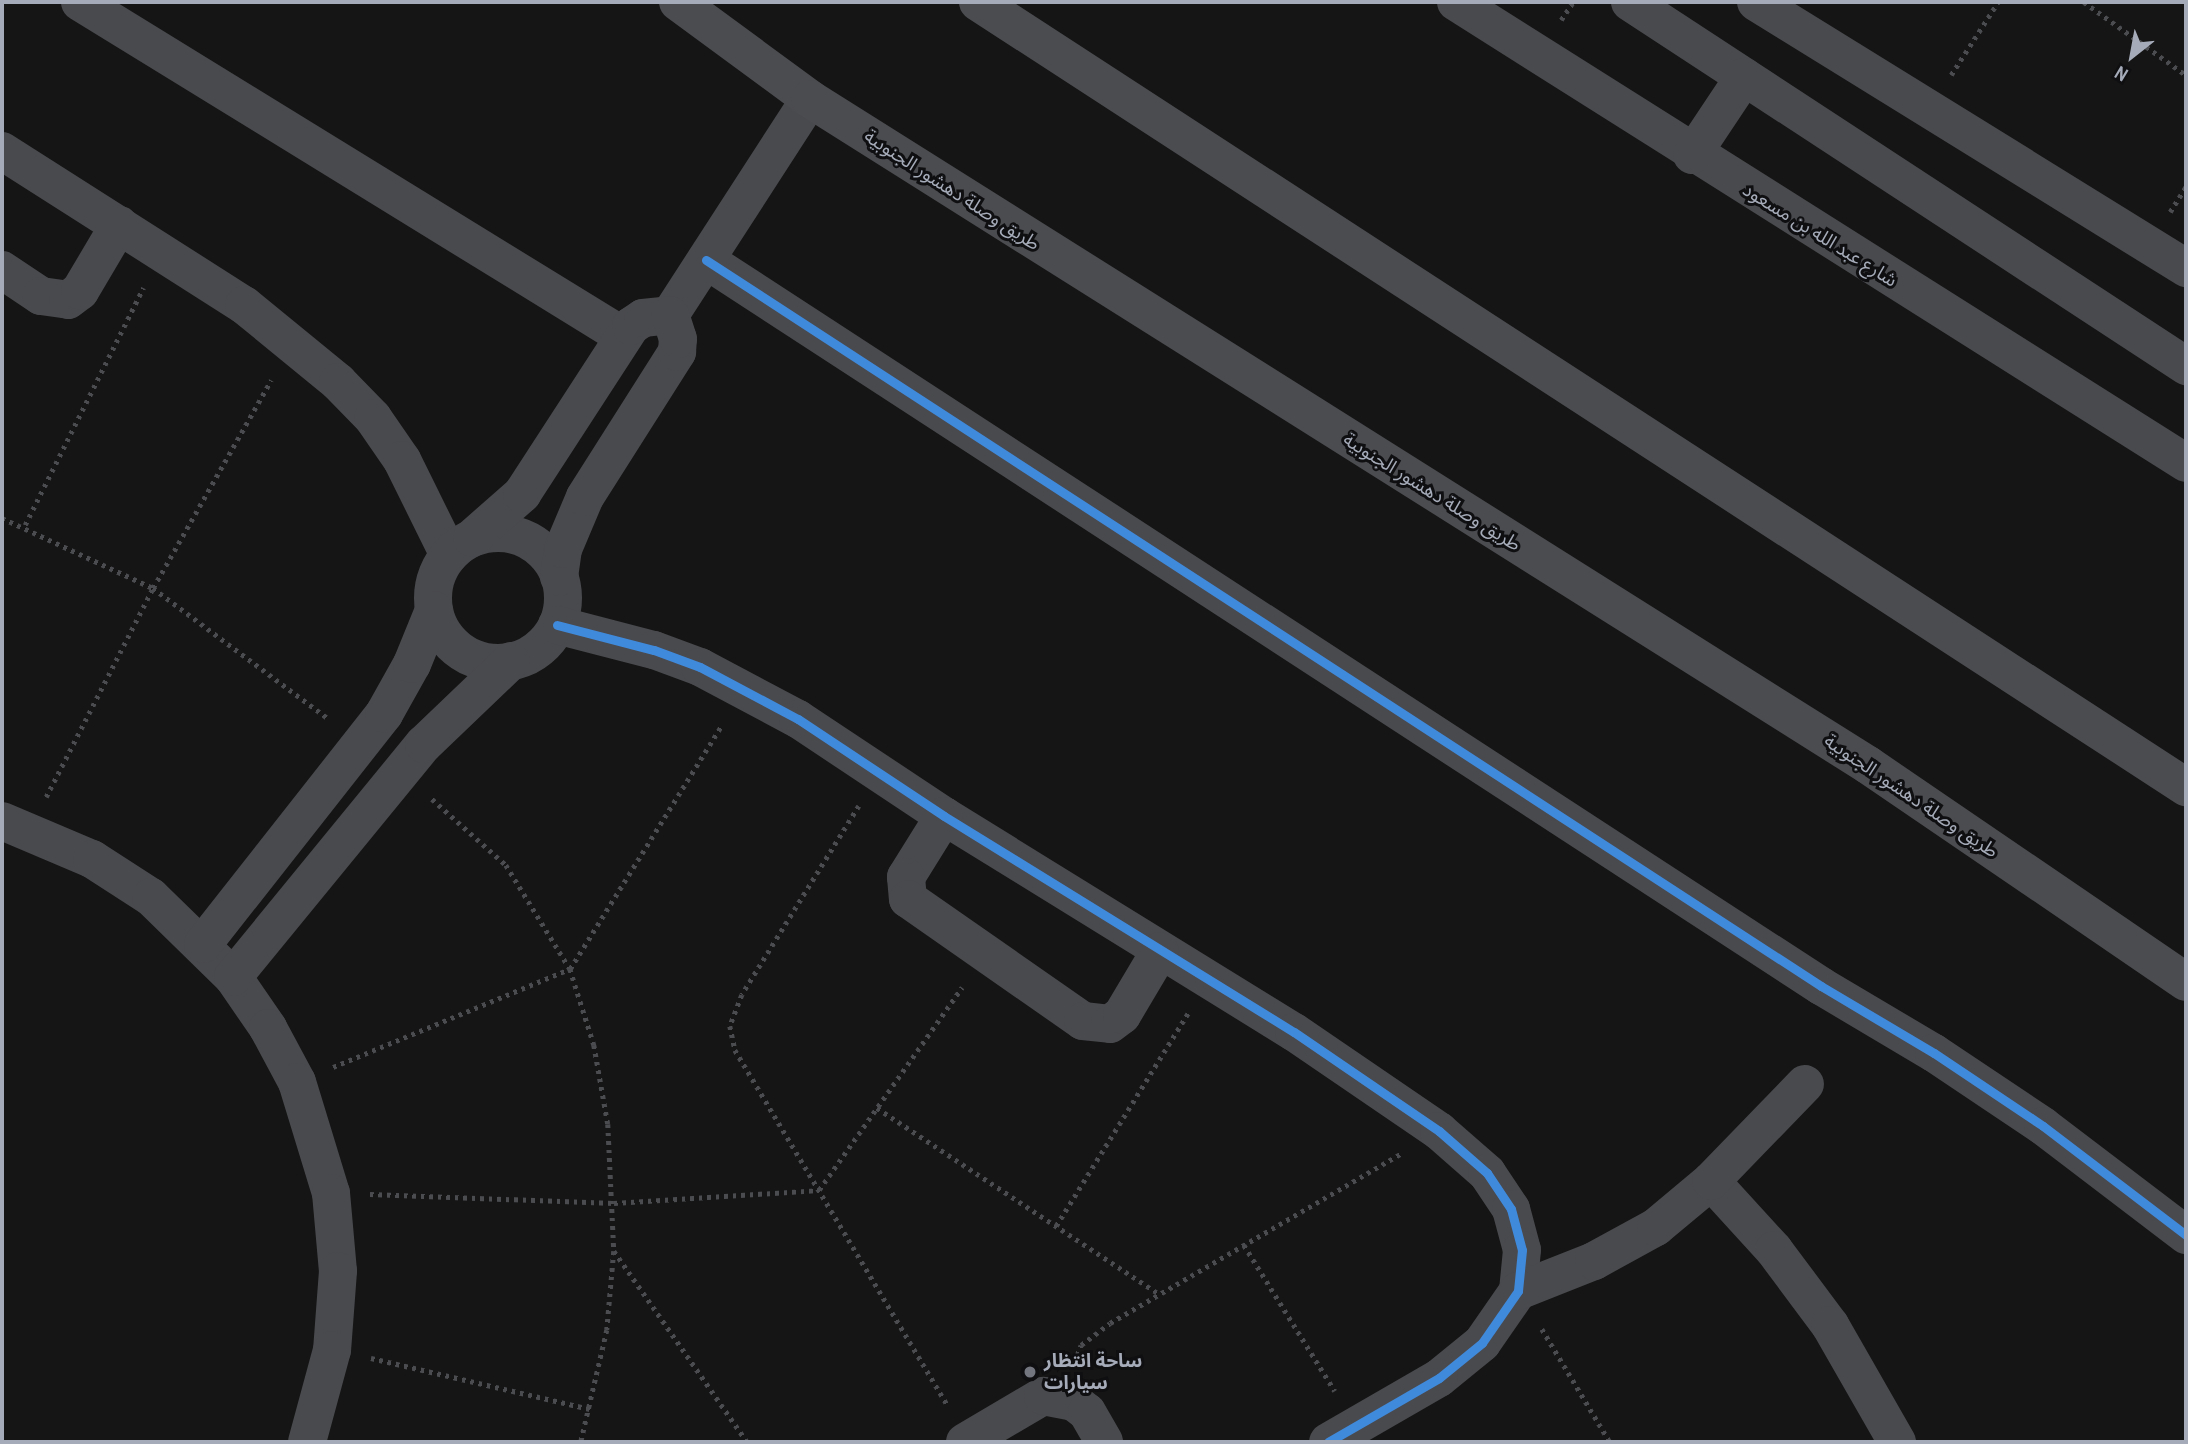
<!DOCTYPE html>
<html>
<head>
<meta charset="utf-8">
<style>
  body { margin:0 }
  #map { position:relative; width:2188px; height:1444px; overflow:hidden; background:#151515; font-family:"Archivo Narrow","Noto Sans Arabic",sans-serif }
  div>[style] { position:absolute }
  [style*='--x'] { left:calc(var(--x)*1px); top:calc(var(--y)*1px); width:calc(var(--w)*1px); rotate:calc(var(--a)*1deg) }
  .path>* { height:4.5px; margin-top:-2.25px; transform-origin:0; background:repeating-linear-gradient(90deg,#4b4c50 0 3.5px,transparent 0 8.5px) }
  .minor>* { height:38px; margin:-19px; padding:0 19px; transform-origin:19px; border-radius:19px; background:#494a4e }
  .minor>.ring { margin:-19px; padding:0; box-sizing:content-box; background:none; border:38px solid #494a4e; border-radius:50% }
  .highway>* { height:38px; margin:-19px; padding:0 19px; transform-origin:19px; border-radius:19px; background:#4b4c50 }
  .cycleway>* { height:9px; margin:-4.5px; padding:0 4.5px; transform-origin:4.5px; border-radius:4.5px; background:#408adc }
  .dots>* { width:19px; height:19px; translate:-50% -50%; box-sizing:border-box; border:4px solid #0f0f11; border-radius:50% }
  span { translate:-50% -50%; white-space:nowrap; text-align:center; line-height:1.15; -webkit-text-stroke:6px #0f0f11; paint-order:stroke }
  .street-label { font-size:19px; color:#a5abb8 }
  .poi-label { font-size:19px; color:#a5abb8; font-weight:700 }
  .left { translate:0 -50%; text-align:left }
  .frame { position:absolute; inset:0; border:4px solid #a5abb8; pointer-events:none }
  .north { position:absolute; left:2097px; top:21px; width:70px; height:70px; -webkit-text-stroke:5px #0f0f11; paint-order:stroke; rotate:211deg; font-size:19px; font-weight:700; line-height:28px; text-align:center; color:#a5abb8 }
  .north::after { content:''; display:block; margin:auto; width:24px; height:32px; background:#a5abb8; clip-path:polygon(50% 0,100% 100%,50% 72%,0 100%) }
</style>
</head>
<body>
<div id="map">
  <div class="path">
    <div style="--x:2084;--y:2;--w:125;--a:35.6"></div>
    <div style="--x:1561;--y:20;--w:22;--a:-56"></div>
    <div style="--x:1951;--y:75;--w:87;--a:-57.2"></div>
    <div style="--x:2170;--y:212;--w:31;--a:-58"></div>
    <div style="--x:2;--y:518;--w:166;--a:24.9"></div>
    <div style="--x:153;--y:588;--w:219;--a:36.7"></div>
    <div style="--x:25;--y:525;--w:265;--a:-63.5"></div>
    <div style="--x:46;--y:797;--w:235;--a:-62.9"></div>
    <div style="--x:153;--y:588;--w:239;--a:-60.4"></div>
    <div style="--x:432;--y:799;--w:99;--a:41.7"></div>
    <div style="--x:506;--y:865;--w:122;--a:58.4"></div>
    <div style="--x:570;--y:969;--w:80;--a:72.5"></div>
    <div style="--x:594;--y:1045;--w:80;--a:80"></div>
    <div style="--x:608;--y:1124;--w:127;--a:87.3"></div>
    <div style="--x:614;--y:1251;--w:79;--a:95.1"></div>
    <div style="--x:607;--y:1330;--w:115;--a:103.1"></div>
    <div style="--x:859;--y:806;--w:222;--a:121.8"></div>
    <div style="--x:742;--y:995;--w:33;--a:111"></div>
    <div style="--x:730;--y:1026;--w:25;--a:78"></div>
    <div style="--x:735;--y:1050;--w:415;--a:59.1"></div>
    <div style="--x:333;--y:1067;--w:256;--a:-22.5"></div>
    <div style="--x:570;--y:969;--w:287;--a:-58.1"></div>
    <div style="--x:877;--y:1108;--w:338;--a:33.4"></div>
    <div style="--x:370;--y:1194;--w:244;--a:2.1"></div>
    <div style="--x:614;--y:1203;--w:205;--a:-3.6"></div>
    <div style="--x:819;--y:1190;--w:248;--a:-54.8"></div>
    <div style="--x:1056;--y:1226;--w:251;--a:-58.2"></div>
    <div style="--x:1244;--y:1245;--w:172;--a:58.1"></div>
    <div style="--x:614;--y:1251;--w:233;--a:55.1"></div>
    <div style="--x:1542;--y:1329;--w:132;--a:59"></div>
    <div style="--x:371;--y:1358;--w:226;--a:13.1"></div>
    <div style="--x:1074;--y:1363;--w:19;--a:-69"></div>
    <div style="--x:1081;--y:1345;--w:36;--a:-37"></div>
    <div style="--x:1110;--y:1323;--w:338;--a:-30.2"></div>
  </div>
  <div class="minor">
    <div style="--x:80;--y:2;--w:637;--a:31.6"></div>
    <div style="--x:1456;--y:2;--w:863;--a:32.27"></div>
    <div style="--x:1630;--y:2;--w:665;--a:33.21"></div>
    <div style="--x:1756;--y:2;--w:506;--a:31.74"></div>
    <div style="--x:2;--y:151;--w:287;--a:32.5"></div>
    <div style="--x:244;--y:305;--w:122;--a:39.3"></div>
    <div style="--x:338;--y:382;--w:50;--a:45.8"></div>
    <div style="--x:373;--y:418;--w:51;--a:55.4"></div>
    <div style="--x:402;--y:460;--w:106;--a:63.7"></div>
    <div style="--x:1692;--y:155;--w:94;--a:-56.3"></div>
    <div style="--x:706;--y:260;--w:1331;--a:33.07"></div>
    <div style="--x:1821;--y:986;--w:131;--a:30.7"></div>
    <div style="--x:1934;--y:1053;--w:131;--a:33.8"></div>
    <div style="--x:2043;--y:1126;--w:180;--a:37.3"></div>
    <div style="--x:2;--y:270;--w:47;--a:33.7"></div>
    <div style="--x:41;--y:296;--w:27;--a:8"></div>
    <div style="--x:68;--y:300;--w:15;--a:-37"></div>
    <div style="--x:80;--y:291;--w:77;--a:-59.4"></div>
    <div style="--x:670;--y:315;--w:257;--a:-57.1"></div>
    <div class="ring" style="left:433px;top:533px;width:92px;height:92px"></div>
    <div style="--x:472;--y:538;--w:67;--a:-41.3"></div>
    <div style="--x:522;--y:494;--w:200;--a:-57"></div>
    <div style="--x:631;--y:326;--w:14;--a:-34"></div>
    <div style="--x:643;--y:318;--w:27;--a:-6"></div>
    <div style="--x:559;--y:577;--w:28;--a:-82"></div>
    <div style="--x:563;--y:549;--w:56;--a:-67.1"></div>
    <div style="--x:585;--y:497;--w:172;--a:-57.6"></div>
    <div style="--x:677;--y:352;--w:13;--a:-86"></div>
    <div style="--x:678;--y:339;--w:25;--a:-108"></div>
    <div style="--x:557;--y:625;--w:100;--a:14.5"></div>
    <div style="--x:654;--y:650;--w:49;--a:20.3"></div>
    <div style="--x:700;--y:667;--w:111;--a:28"></div>
    <div style="--x:798;--y:719;--w:175;--a:33.6"></div>
    <div style="--x:944;--y:816;--w:411;--a:31.7"></div>
    <div style="--x:1294;--y:1032;--w:176;--a:34.3"></div>
    <div style="--x:1439;--y:1131;--w:64;--a:41.2"></div>
    <div style="--x:1487;--y:1173;--w:43;--a:56.3"></div>
    <div style="--x:1511;--y:1209;--w:42;--a:75"></div>
    <div style="--x:1522;--y:1250;--w:41;--a:95.6"></div>
    <div style="--x:1518;--y:1291;--w:63;--a:124.7"></div>
    <div style="--x:1482;--y:1343;--w:55;--a:140.9"></div>
    <div style="--x:1439;--y:1378;--w:128;--a:150"></div>
    <div style="--x:944;--y:816;--w:72;--a:121.9"></div>
    <div style="--x:906;--y:877;--w:22;--a:85"></div>
    <div style="--x:908;--y:899;--w:213;--a:34.9"></div>
    <div style="--x:1083;--y:1021;--w:27;--a:6"></div>
    <div style="--x:1110;--y:1024;--w:15;--a:-37"></div>
    <div style="--x:1122;--y:1015;--w:74;--a:-59.3"></div>
    <div style="--x:2;--y:821;--w:98;--a:22.9"></div>
    <div style="--x:92;--y:859;--w:70;--a:32.8"></div>
    <div style="--x:151;--y:897;--w:115;--a:44.3"></div>
    <div style="--x:233;--y:977;--w:62;--a:55.5"></div>
    <div style="--x:268;--y:1028;--w:61;--a:61.8"></div>
    <div style="--x:297;--y:1082;--w:116;--a:73"></div>
    <div style="--x:331;--y:1193;--w:78;--a:84.9"></div>
    <div style="--x:338;--y:1271;--w:79;--a:94.3"></div>
    <div style="--x:332;--y:1350;--w:95;--a:105.2"></div>
    <div style="--x:203;--y:944;--w:293;--a:-51.8"></div>
    <div style="--x:384;--y:714;--w:57;--a:-60.8"></div>
    <div style="--x:412;--y:664;--w:58;--a:-67.8"></div>
    <div style="--x:233;--y:977;--w:301;--a:-50.7"></div>
    <div style="--x:424;--y:744;--w:120;--a:-43.7"></div>
    <div style="--x:1711;--y:1181;--w:93;--a:47.6"></div>
    <div style="--x:1774;--y:1250;--w:94;--a:53.3"></div>
    <div style="--x:1830;--y:1325;--w:135;--a:60.2"></div>
    <div style="--x:1518;--y:1291;--w:82;--a:-21.5"></div>
    <div style="--x:1594;--y:1261;--w:71;--a:-28.7"></div>
    <div style="--x:1656;--y:1227;--w:72;--a:-39.9"></div>
    <div style="--x:1711;--y:1181;--w:135;--a:-45.9"></div>
    <div style="--x:965;--y:1442;--w:91;--a:-30.5"></div>
    <div style="--x:1043;--y:1396;--w:32;--a:11"></div>
    <div style="--x:1074;--y:1402;--w:16;--a:38"></div>
    <div style="--x:1087;--y:1412;--w:34;--a:60"></div>
  </div>
  <div class="highway">
    <div style="--x:678;--y:2;--w:164;--a:36.3"></div>
    <div style="--x:810;--y:99;--w:1250;--a:32.19"></div>
    <div style="--x:1868;--y:765;--w:385;--a:34.3"></div>
    <div style="--x:978;--y:2;--w:1441;--a:33.02"></div>
  </div>
  <div class="cycleway">
    <div style="--x:706;--y:260;--w:1331;--a:33.07"></div>
    <div style="--x:1821;--y:986;--w:131;--a:30.7"></div>
    <div style="--x:1934;--y:1053;--w:131;--a:33.8"></div>
    <div style="--x:2043;--y:1126;--w:180;--a:37.3"></div>
    <div style="--x:557;--y:625;--w:100;--a:14.5"></div>
    <div style="--x:654;--y:650;--w:49;--a:20.3"></div>
    <div style="--x:700;--y:667;--w:111;--a:28"></div>
    <div style="--x:798;--y:719;--w:175;--a:33.6"></div>
    <div style="--x:944;--y:816;--w:411;--a:31.7"></div>
    <div style="--x:1294;--y:1032;--w:176;--a:34.3"></div>
    <div style="--x:1439;--y:1131;--w:64;--a:41.2"></div>
    <div style="--x:1487;--y:1173;--w:43;--a:56.3"></div>
    <div style="--x:1511;--y:1209;--w:42;--a:75"></div>
    <div style="--x:1522;--y:1250;--w:41;--a:95.6"></div>
    <div style="--x:1518;--y:1291;--w:63;--a:124.7"></div>
    <div style="--x:1482;--y:1343;--w:55;--a:140.9"></div>
    <div style="--x:1439;--y:1378;--w:128;--a:150"></div>
  </div>
  <div class="dots">
    <div style="left:1030px;top:1372px;background:#73767f"></div>
  </div>
  <div class="street-label">
    <span style="left:952px;top:190px;rotate:33deg">طريق وصلة دهشور الجنوبية</span>
    <span style="left:1820px;top:235px;rotate:32deg">شارع عبد الله بن مسعود</span>
    <span style="left:1432px;top:492px;rotate:32deg">طريق وصلة دهشور الجنوبية</span>
    <span style="left:1911px;top:796px;rotate:34deg">طريق وصلة دهشور الجنوبية</span>
  </div>
  <div class="poi-label">
    <span class="left" style="left:1044px;top:1372px">ساحة انتظار<br>سيارات</span>
  </div>
  <div class="frame"></div>
  <div class="north">N</div>
</div>
</body>
</html>
